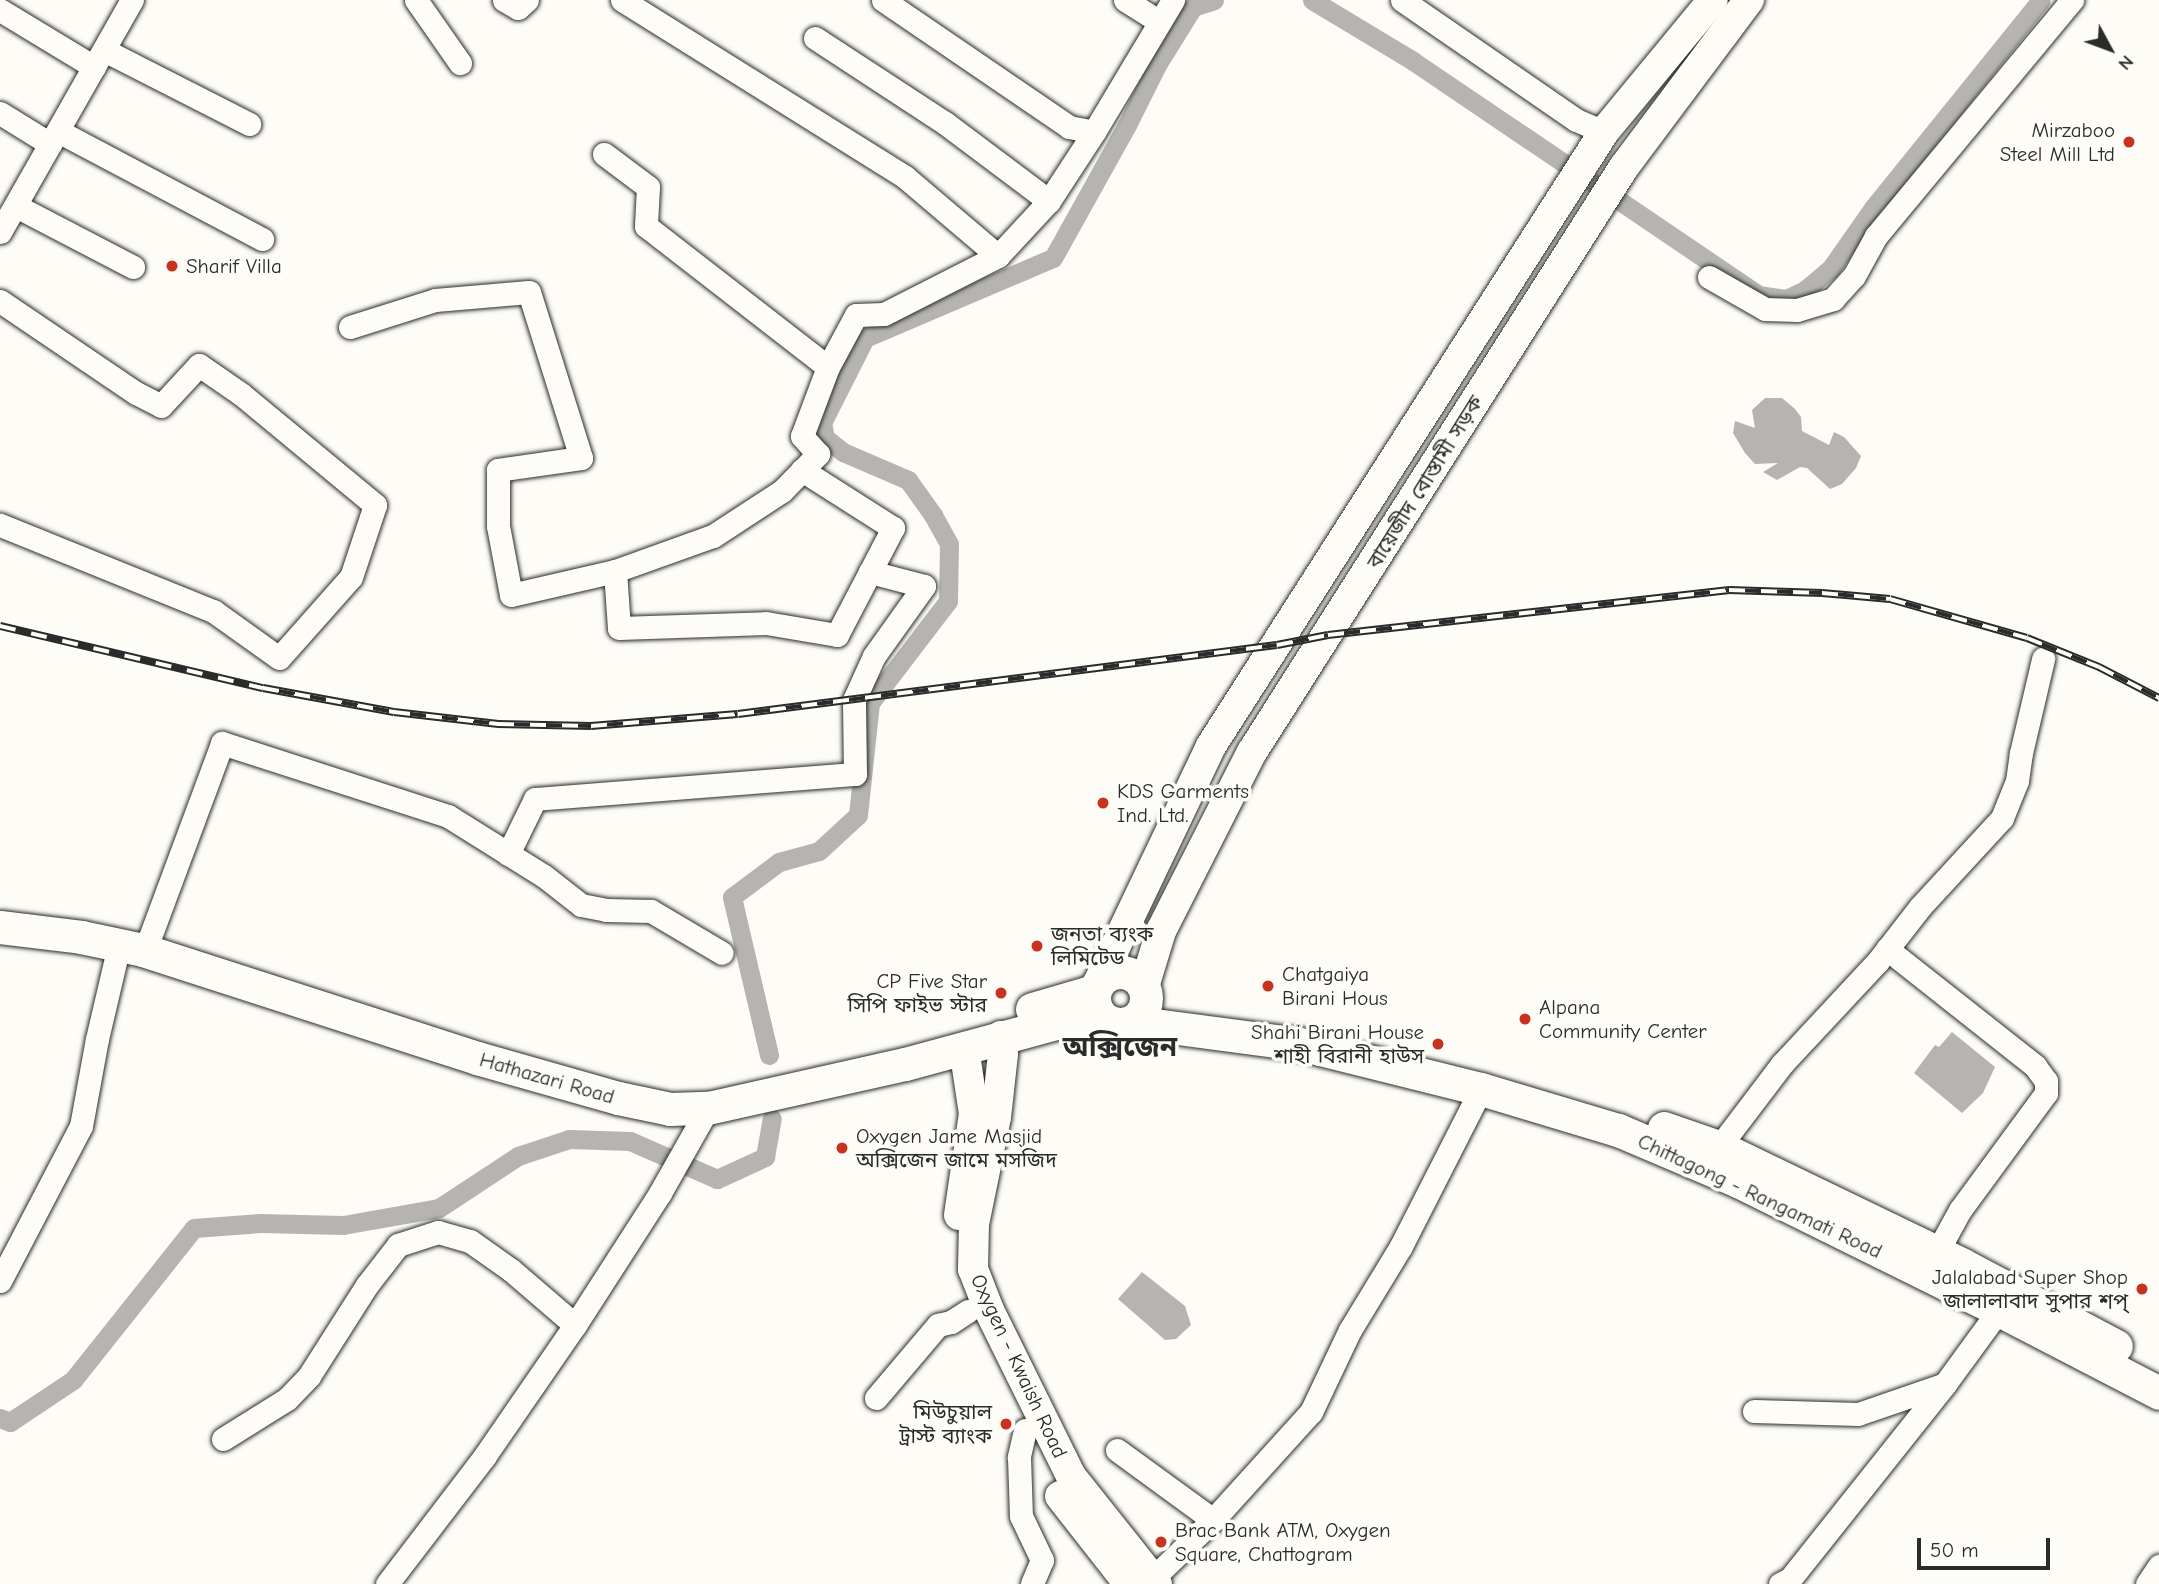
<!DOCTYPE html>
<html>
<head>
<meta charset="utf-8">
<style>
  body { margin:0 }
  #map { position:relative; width:2159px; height:1584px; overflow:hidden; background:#fdfcf7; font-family:"Comic Neue","Noto Sans Bengali",sans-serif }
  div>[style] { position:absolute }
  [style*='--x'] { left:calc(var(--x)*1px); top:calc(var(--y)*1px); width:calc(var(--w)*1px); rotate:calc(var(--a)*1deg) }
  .water>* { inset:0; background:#b5b4b1 }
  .canal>* { height:19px; margin:-9.5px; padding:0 9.5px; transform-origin:9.5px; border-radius:9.5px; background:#b5b4b1 }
  .roads { filter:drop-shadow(0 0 2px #2b2b2b) drop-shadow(0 0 2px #2b2b2b) }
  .minor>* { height:23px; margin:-11.5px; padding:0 11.5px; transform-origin:11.5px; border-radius:11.5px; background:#fdfcf7 }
  .major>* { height:30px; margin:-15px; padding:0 15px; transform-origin:15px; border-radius:15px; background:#fdfcf7 }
  .highway>* { height:33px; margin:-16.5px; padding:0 16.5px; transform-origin:16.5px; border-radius:16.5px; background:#fdfcf7 }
  .highway>.ring { margin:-16.5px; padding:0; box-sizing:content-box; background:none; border:33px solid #fdfcf7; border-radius:50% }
  .rail>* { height:8px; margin-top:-4px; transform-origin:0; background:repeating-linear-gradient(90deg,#fdfcf7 0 16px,#2b2b2b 0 32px); box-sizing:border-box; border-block:2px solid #2b2b2b }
  .dots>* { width:19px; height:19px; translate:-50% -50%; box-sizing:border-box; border:4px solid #fdfcf7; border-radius:50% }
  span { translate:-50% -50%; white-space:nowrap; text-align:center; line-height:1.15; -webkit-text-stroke:7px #fdfcf7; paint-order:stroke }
  .poi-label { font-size:21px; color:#2b2b2b }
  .right { translate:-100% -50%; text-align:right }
  .left { translate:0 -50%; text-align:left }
  .street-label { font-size:21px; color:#2b2b2b }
  .district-label { font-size:28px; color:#2b2b2b; font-weight:700 }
  .north { position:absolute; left:2075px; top:14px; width:70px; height:70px; -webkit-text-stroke:5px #fdfcf7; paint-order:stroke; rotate:131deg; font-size:19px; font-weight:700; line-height:28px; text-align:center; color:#2b2b2b }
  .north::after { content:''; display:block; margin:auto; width:24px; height:32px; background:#2b2b2b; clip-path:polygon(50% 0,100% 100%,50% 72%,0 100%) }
  .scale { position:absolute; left:1917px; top:1538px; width:133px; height:32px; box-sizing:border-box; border:4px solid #2b2b2b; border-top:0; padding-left:9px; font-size:21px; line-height:24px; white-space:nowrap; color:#2b2b2b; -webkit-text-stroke:5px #fdfcf7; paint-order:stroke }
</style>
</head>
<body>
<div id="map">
  <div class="water">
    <div style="clip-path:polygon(1765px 398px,1782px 398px,1795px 409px,1801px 417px,1802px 431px,1829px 445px,1834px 432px,1844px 437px,1861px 456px,1856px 468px,1842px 484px,1830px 489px,1807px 468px,1800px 467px,1777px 480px,1763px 472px,1778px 463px,1755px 464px,1745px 453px,1733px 433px,1735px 421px,1755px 428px,1752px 410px)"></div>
    <div style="clip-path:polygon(1952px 1032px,1995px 1067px,1983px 1093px,1962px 1113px,1914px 1073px,1935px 1045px,1939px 1047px)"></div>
    <div style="clip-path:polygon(1142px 1272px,1185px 1306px,1191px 1325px,1176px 1339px,1165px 1340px,1118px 1299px)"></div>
  </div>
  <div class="canal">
    <div style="--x:1312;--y:0;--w:118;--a:31.1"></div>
    <div style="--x:1413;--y:61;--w:417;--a:34.1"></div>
    <div style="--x:1758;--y:295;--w:28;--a:8"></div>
    <div style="--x:1786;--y:299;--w:21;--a:-25"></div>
    <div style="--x:1805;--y:290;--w:34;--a:-40"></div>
    <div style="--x:1831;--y:268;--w:73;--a:-55"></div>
    <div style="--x:1873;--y:208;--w:267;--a:-51.1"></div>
    <div style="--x:769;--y:1055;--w:162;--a:-103.2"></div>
    <div style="--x:732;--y:897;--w:59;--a:-36.7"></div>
    <div style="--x:779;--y:862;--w:41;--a:-15.4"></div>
    <div style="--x:819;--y:851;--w:53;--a:-42.7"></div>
    <div style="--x:858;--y:815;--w:113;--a:-83.9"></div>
    <div style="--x:870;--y:703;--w:128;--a:-52.6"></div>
    <div style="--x:948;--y:601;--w:57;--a:-89"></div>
    <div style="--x:949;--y:544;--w:33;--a:-119"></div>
    <div style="--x:933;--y:515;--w:43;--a:-125.5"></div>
    <div style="--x:908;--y:480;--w:71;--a:-156.7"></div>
    <div style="--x:843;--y:452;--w:23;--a:-142"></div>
    <div style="--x:825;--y:438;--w:15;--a:-101"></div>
    <div style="--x:822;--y:423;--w:95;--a:-63.2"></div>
    <div style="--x:865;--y:338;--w:204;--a:-23.1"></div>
    <div style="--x:1053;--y:258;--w:152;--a:-60.9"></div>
    <div style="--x:1127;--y:125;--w:67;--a:-63.4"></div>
    <div style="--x:1157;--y:65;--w:68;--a:-58.2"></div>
    <div style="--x:1193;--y:7;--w:22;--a:-18"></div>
    <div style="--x:0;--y:1418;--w:11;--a:22"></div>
    <div style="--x:10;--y:1422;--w:76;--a:-33.7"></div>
    <div style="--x:73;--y:1380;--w:194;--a:-51.5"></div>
    <div style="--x:194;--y:1228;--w:66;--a:-4.3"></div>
    <div style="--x:260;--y:1223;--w:83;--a:1.4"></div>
    <div style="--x:343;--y:1225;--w:97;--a:-10"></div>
    <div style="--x:439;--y:1208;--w:95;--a:-33.4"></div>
    <div style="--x:518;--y:1156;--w:54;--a:-18.4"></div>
    <div style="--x:569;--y:1139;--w:61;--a:1.9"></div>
    <div style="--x:630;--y:1141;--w:95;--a:23.6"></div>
    <div style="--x:717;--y:1179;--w:53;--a:-24.6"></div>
    <div style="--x:765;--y:1157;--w:39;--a:-80"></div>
  </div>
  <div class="roads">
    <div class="minor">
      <div style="--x:416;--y:0;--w:77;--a:55.1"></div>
      <div style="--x:504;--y:0;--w:16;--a:30"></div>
      <div style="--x:518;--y:8;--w:12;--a:-42"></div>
      <div style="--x:622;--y:0;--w:334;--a:32"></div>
      <div style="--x:905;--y:177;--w:122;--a:40.3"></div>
      <div style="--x:883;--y:0;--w:225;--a:34.3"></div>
      <div style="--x:1069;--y:127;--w:25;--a:11"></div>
      <div style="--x:1094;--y:132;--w:154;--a:-59.1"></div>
      <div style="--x:1125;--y:0;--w:39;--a:32"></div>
      <div style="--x:1402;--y:0;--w:211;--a:34.6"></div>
      <div style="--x:1576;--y:120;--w:30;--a:23"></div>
      <div style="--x:0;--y:10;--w:110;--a:31.2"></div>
      <div style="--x:815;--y:38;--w:155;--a:33.2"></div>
      <div style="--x:945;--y:123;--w:130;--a:36.9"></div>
      <div style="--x:104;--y:50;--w:163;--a:27"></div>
      <div style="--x:0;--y:113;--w:59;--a:31.8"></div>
      <div style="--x:58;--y:131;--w:231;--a:27.9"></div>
      <div style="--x:604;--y:154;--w:55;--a:36.9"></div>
      <div style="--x:648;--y:187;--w:39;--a:93"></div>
      <div style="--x:646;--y:226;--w:230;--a:37.8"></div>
      <div style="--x:16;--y:206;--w:132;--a:27.5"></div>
      <div style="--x:0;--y:232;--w:267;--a:-60.4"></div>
      <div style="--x:1709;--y:277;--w:64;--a:29.7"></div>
      <div style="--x:1765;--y:309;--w:32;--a:2"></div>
      <div style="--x:1797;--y:310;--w:38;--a:-17"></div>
      <div style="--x:1833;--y:299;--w:31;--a:-48"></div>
      <div style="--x:1854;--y:276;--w:46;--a:-61.2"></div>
      <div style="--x:1876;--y:236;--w:307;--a:-50.3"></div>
      <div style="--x:0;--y:301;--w:164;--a:34.1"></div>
      <div style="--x:136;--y:393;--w:28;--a:27"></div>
      <div style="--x:161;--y:406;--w:56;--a:-47.2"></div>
      <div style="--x:199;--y:365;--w:51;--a:34.6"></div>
      <div style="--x:241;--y:394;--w:174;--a:39.6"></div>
      <div style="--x:375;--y:505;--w:76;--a:108.4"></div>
      <div style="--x:351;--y:577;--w:108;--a:131.6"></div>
      <div style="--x:279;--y:658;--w:81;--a:-144.5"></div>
      <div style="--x:213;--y:611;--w:230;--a:-158"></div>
      <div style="--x:350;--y:327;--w:89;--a:-17.6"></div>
      <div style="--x:435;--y:300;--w:94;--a:-4.9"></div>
      <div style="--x:529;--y:292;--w:174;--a:72.6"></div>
      <div style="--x:581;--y:458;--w:84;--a:171.8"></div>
      <div style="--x:498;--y:470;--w:56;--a:90"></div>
      <div style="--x:498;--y:526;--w:70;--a:79.3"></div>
      <div style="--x:511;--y:595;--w:107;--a:-13"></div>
      <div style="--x:615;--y:571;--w:104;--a:-19.7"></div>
      <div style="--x:713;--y:536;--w:82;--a:-33.1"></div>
      <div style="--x:782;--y:491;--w:52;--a:-45.8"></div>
      <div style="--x:818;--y:454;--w:24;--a:-132"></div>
      <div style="--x:802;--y:436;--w:74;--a:-69.4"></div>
      <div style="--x:828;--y:367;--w:59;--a:-61.7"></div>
      <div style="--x:856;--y:315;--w:28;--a:-2"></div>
      <div style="--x:884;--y:314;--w:128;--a:-27"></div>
      <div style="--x:998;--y:256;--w:75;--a:-47.2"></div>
      <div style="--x:1049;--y:201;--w:82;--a:-56.9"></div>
      <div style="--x:615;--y:571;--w:57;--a:86"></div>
      <div style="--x:619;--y:628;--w:147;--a:-1.9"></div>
      <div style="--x:766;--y:623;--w:72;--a:9.6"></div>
      <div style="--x:837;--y:635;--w:121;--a:-62.4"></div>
      <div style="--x:893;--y:528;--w:108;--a:-147.5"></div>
      <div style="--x:508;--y:854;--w:61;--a:-63.9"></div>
      <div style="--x:535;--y:799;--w:321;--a:-4.5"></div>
      <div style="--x:855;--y:774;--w:74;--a:-90.8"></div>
      <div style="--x:854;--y:700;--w:48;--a:-65.6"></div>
      <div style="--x:874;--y:656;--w:86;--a:-54.5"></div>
      <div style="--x:924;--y:586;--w:56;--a:-165.5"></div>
      <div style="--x:150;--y:937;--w:207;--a:-69.6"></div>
      <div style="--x:222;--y:743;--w:237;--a:17.9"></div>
      <div style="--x:448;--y:816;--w:113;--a:32"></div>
      <div style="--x:544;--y:876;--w:47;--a:38.1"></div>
      <div style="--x:581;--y:905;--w:25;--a:11"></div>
      <div style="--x:606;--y:910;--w:45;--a:1.3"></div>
      <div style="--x:651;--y:911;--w:82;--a:30.6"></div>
      <div style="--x:1887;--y:949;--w:189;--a:38.3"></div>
      <div style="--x:2035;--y:1066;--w:19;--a:54"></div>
      <div style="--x:2046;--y:1081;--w:12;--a:90"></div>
      <div style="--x:2046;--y:1093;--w:145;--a:126.3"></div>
      <div style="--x:1960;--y:1210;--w:48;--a:118.7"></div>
      <div style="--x:1719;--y:1147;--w:104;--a:-52.8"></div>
      <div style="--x:1782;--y:1064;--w:141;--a:-47"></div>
      <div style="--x:1878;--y:961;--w:68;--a:-52.1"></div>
      <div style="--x:1920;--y:907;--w:121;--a:-47.3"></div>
      <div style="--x:2002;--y:818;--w:40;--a:-68"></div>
      <div style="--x:2017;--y:781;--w:28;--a:-82"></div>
      <div style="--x:2021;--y:753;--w:97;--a:-76.8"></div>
      <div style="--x:0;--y:1281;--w:175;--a:-62.4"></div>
      <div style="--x:81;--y:1126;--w:88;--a:-79.6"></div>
      <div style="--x:97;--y:1039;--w:97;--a:-76.8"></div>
      <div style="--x:876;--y:1398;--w:96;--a:-49.7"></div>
      <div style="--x:938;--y:1325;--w:13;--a:-13"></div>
      <div style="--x:951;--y:1322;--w:20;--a:-33"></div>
      <div style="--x:1754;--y:1411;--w:104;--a:1.7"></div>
      <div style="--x:1858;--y:1414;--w:92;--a:-19"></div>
      <div style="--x:1945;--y:1384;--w:92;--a:-53.9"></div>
      <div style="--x:1025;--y:1430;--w:28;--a:103"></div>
      <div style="--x:1019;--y:1457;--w:59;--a:88.1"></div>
      <div style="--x:1021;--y:1516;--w:49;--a:64.5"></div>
      <div style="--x:1042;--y:1560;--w:26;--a:113"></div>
      <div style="--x:223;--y:1439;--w:75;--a:-32"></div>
      <div style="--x:287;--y:1399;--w:32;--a:-46"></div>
      <div style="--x:309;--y:1376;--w:108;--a:-57.5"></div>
      <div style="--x:367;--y:1285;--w:51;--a:-52.2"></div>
      <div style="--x:398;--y:1245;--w:42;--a:-18"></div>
      <div style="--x:438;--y:1232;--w:33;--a:16"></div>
      <div style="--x:470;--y:1241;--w:50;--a:35.3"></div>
      <div style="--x:511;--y:1270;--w:84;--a:40.7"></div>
      <div style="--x:1117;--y:1450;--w:119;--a:36.1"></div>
      <div style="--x:1153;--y:1578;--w:83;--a:-44"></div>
      <div style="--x:1213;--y:1520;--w:146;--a:-47.8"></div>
      <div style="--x:1311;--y:1412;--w:91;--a:-64.6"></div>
      <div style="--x:1350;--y:1330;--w:98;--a:-58.7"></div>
      <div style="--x:1401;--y:1246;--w:176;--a:-63"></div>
      <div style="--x:387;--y:1584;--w:160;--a:-52.6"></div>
      <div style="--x:484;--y:1457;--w:160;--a:-55.4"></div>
      <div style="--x:575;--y:1325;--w:157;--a:-57.2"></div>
      <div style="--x:660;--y:1193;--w:98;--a:-60.5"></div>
      <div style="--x:1780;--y:1584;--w:11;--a:-27"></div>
      <div style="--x:1790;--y:1579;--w:249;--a:-51.5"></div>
      <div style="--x:2147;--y:1584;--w:22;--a:-56"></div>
    </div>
    <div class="major">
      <div style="--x:1099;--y:981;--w:260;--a:-64.5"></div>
      <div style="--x:1211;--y:746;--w:729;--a:-57.38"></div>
      <div style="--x:1604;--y:132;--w:171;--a:-50.5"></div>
      <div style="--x:1144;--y:987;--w:59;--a:-73.1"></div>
      <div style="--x:1161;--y:931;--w:201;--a:-63.1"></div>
      <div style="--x:1252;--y:752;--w:693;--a:-57.55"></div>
      <div style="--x:1624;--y:167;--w:209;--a:-53.2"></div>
      <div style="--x:1001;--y:1036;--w:18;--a:84"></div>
      <div style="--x:1003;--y:1054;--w:63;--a:96.3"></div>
      <div style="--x:996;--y:1117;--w:109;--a:101.6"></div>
      <div style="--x:974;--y:1224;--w:45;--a:91.3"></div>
      <div style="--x:973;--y:1269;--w:44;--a:68.7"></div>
      <div style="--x:989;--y:1310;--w:185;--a:63.7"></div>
      <div style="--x:1071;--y:1476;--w:138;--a:51.5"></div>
      <div style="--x:959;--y:1215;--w:102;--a:-81.6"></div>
      <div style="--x:974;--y:1114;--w:67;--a:-98.6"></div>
      <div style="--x:1060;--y:1496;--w:112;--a:51.9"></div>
    </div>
    <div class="highway">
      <div style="--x:0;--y:927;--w:82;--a:7"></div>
      <div style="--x:81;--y:937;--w:63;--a:11.8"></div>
      <div style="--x:143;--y:950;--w:351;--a:17.9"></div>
      <div style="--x:477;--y:1058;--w:147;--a:15.8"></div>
      <div style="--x:618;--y:1098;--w:53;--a:11.9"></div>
      <div style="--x:670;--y:1109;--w:38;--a:-2"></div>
      <div style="--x:708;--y:1108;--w:202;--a:-12.6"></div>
      <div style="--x:905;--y:1064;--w:156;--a:-15.2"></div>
      <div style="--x:1056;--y:1023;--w:46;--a:-6.2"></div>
      <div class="ring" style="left:1094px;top:972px;width:19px;height:19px"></div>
      <div style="--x:1032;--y:1009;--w:65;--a:-16.2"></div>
      <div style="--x:1132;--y:1022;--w:169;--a:7.5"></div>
      <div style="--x:1300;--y:1044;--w:187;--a:14"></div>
      <div style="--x:1481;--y:1089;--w:143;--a:16.7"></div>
      <div style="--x:1618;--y:1130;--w:130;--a:23"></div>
      <div style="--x:1738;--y:1181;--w:291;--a:26.3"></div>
      <div style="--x:1999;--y:1310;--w:180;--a:27.4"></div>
      <div style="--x:1664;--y:1128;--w:58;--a:19.1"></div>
      <div style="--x:1719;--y:1147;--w:271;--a:25.8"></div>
      <div style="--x:1963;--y:1265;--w:173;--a:27.9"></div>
    </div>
  </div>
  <div class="rail">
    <div style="--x:0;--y:626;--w:270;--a:13.3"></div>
    <div style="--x:263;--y:688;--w:133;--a:10.4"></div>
    <div style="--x:394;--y:712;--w:105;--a:6.6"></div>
    <div style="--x:498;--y:724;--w:93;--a:1.2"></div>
    <div style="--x:591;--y:726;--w:147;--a:-4.7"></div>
    <div style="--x:738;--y:714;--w:543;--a:-7.3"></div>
    <div style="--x:1277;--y:645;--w:52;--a:-11.1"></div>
    <div style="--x:1328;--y:635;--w:404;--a:-6.4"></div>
    <div style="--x:1729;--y:590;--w:93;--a:1.8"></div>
    <div style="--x:1822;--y:593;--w:68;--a:5"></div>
    <div style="--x:1890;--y:599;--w:142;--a:15.9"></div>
    <div style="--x:2027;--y:638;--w:78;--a:21.9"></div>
    <div style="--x:2099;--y:667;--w:68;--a:27.3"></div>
  </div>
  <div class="dots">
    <div style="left:2129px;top:142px;background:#c8321e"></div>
    <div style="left:172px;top:266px;background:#c8321e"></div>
    <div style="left:1103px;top:803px;background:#c8321e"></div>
    <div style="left:1037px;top:946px;background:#c8321e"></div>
    <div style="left:1268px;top:986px;background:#c8321e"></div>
    <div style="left:1001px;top:993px;background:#c8321e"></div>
    <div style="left:1525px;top:1019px;background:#c8321e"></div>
    <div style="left:1438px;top:1044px;background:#c8321e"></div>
    <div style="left:842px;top:1148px;background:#c8321e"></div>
    <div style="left:2142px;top:1289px;background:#c8321e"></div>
    <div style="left:1006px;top:1424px;background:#c8321e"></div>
    <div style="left:1161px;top:1542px;background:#c8321e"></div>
  </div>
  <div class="poi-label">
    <span class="right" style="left:2115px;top:142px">Mirzaboo<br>Steel Mill Ltd</span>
    <span class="left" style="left:186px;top:266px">Sharif Villa</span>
    <span class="left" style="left:1117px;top:803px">KDS Garments<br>Ind. Ltd.</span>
    <span class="left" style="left:1051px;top:946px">জনতা ব্যংক<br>লিমিটেড</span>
    <span class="left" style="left:1282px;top:986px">Chatgaiya<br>Birani Hous</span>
    <span class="right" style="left:987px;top:993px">CP Five Star<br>সিপি ফাইভ স্টার</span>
    <span class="left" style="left:1539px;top:1019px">Alpana<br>Community Center</span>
    <span class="right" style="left:1424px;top:1044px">Shahi Birani House<br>শাহী বিরানী হাউস</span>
    <span class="left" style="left:856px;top:1148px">Oxygen Jame Masjid<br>অক্সিজেন জামে মসজিদ</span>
    <span class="right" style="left:2128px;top:1289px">Jalalabad Super Shop<br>জালালাবাদ সুপার শপ্</span>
    <span class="right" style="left:992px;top:1424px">মিউচুয়াল<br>ট্রাস্ট ব্যাংক</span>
    <span class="left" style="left:1175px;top:1542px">Brac Bank ATM, Oxygen<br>Square, Chattogram</span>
  </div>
  <div class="street-label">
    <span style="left:1425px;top:482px;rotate:-58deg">বায়েজীদ বোস্তামী সড়ক</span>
    <span style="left:547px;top:1078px;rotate:16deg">Hathazari Road</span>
    <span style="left:1760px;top:1196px;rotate:25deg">Chittagong - Rangamati Road</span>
    <span style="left:1019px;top:1366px;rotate:65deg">Oxygen - Kwaish Road</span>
  </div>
  <div class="district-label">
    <span style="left:1120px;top:1047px">অক্সিজেন</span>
  </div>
  <div class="north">N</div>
  <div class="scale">50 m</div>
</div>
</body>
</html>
